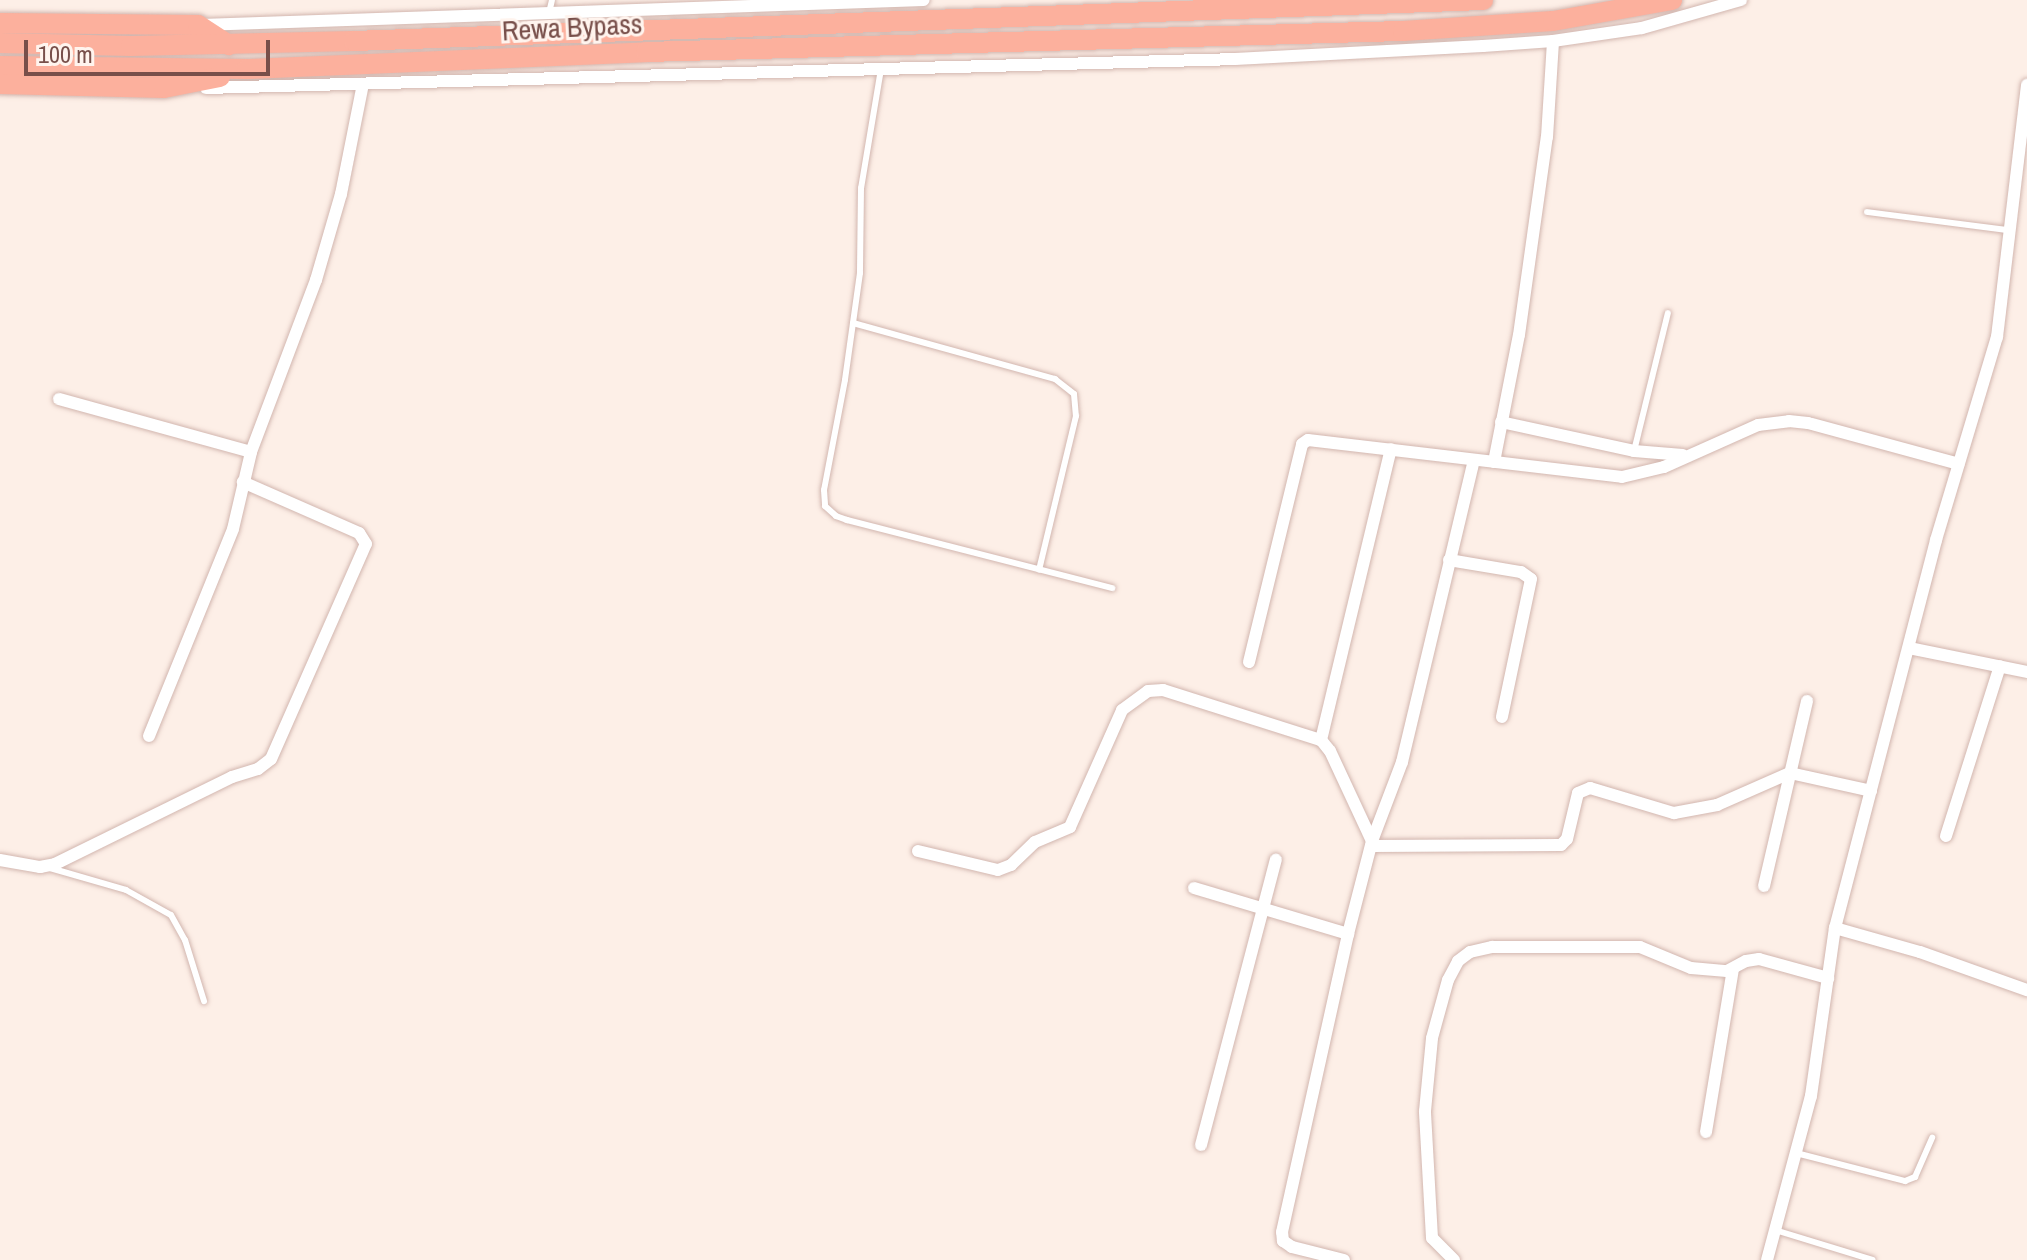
<!DOCTYPE html>
<html>
<head>
<meta charset="utf-8">
<style>
  body { margin:0 }
  #map { position:relative; width:2027px; height:1260px; overflow:hidden; background:#fdefe7; font-family:"Archivo Narrow",sans-serif }
  div>[style] { position:absolute }
  [style*='--x'] { left:calc(var(--x)*1px); top:calc(var(--y)*1px); width:calc(var(--w)*1px); rotate:calc(var(--a)*1deg) }
  .roads { filter:drop-shadow(0 0 2px #d2b6af) drop-shadow(0 0 2px #d2b6af) }
  .service>* { height:6px; margin:-3px; padding:0 3px; transform-origin:3px; border-radius:3px; background:#fff }
  .minor>* { height:12px; margin:-6px; padding:0 6px; transform-origin:6px; border-radius:6px; background:#fff }
  .trunk>* { height:20px; margin:-10px; padding:0 10px; transform-origin:10px; border-radius:10px; background:#fcb09d }
  span { translate:-50% -50%; white-space:nowrap; text-align:center; line-height:1.15; -webkit-text-stroke:6px #fff4ee; paint-order:stroke }
  .street-label { font-size:28px; color:#784f4a }
  .scale { position:absolute; left:24px; top:40px; width:246px; height:36px; box-sizing:border-box; border:4px solid #784f4a; border-top:0; padding-left:10px; font-size:24px; line-height:28px; white-space:nowrap; color:#784f4a; -webkit-text-stroke:6px #fff4ee; paint-order:stroke }
</style>
</head>
<body>
<div id="map">
  <div class="roads">
    <div class="service">
      <div style="--x:549;--y:13;--w:13;--a:-77"></div>
      <div style="--x:881;--y:69;--w:121;--a:99.5"></div>
      <div style="--x:861;--y:188;--w:85;--a:90.7"></div>
      <div style="--x:860;--y:273;--w:108;--a:98"></div>
      <div style="--x:845;--y:380;--w:112;--a:100.8"></div>
      <div style="--x:824;--y:490;--w:16;--a:86"></div>
      <div style="--x:825;--y:506;--w:15;--a:42"></div>
      <div style="--x:836;--y:516;--w:12;--a:20"></div>
      <div style="--x:847;--y:520;--w:274;--a:14.4"></div>
      <div style="--x:1867;--y:212;--w:142;--a:7.3"></div>
      <div style="--x:853;--y:323;--w:210;--a:15.5"></div>
      <div style="--x:1055;--y:379;--w:24;--a:38"></div>
      <div style="--x:1074;--y:394;--w:22;--a:85"></div>
      <div style="--x:1076;--y:416;--w:158;--a:103.5"></div>
      <div style="--x:1634;--y:451;--w:142;--a:-76.2"></div>
      <div style="--x:50;--y:868;--w:79;--a:16.1"></div>
      <div style="--x:126;--y:890;--w:51;--a:29.1"></div>
      <div style="--x:171;--y:915;--w:29;--a:61"></div>
      <div style="--x:185;--y:940;--w:64;--a:72.7"></div>
      <div style="--x:1796;--y:1153;--w:113;--a:14.4"></div>
      <div style="--x:1905;--y:1181;--w:11;--a:-22"></div>
      <div style="--x:1915;--y:1177;--w:43;--a:-66.4"></div>
      <div style="--x:1775;--y:1230;--w:102;--a:17"></div>
    </div>
    <div class="minor">
      <div style="--x:201;--y:25;--w:723;--a:-1.98"></div>
      <div style="--x:206;--y:88;--w:1029;--a:-1.61"></div>
      <div style="--x:1235;--y:59;--w:248;--a:-3"></div>
      <div style="--x:1483;--y:46;--w:70;--a:-4.1"></div>
      <div style="--x:1553;--y:41;--w:90;--a:-8.3"></div>
      <div style="--x:1642;--y:28;--w:103;--a:-15.8"></div>
      <div style="--x:59;--y:399;--w:199;--a:15.4"></div>
      <div style="--x:1501;--y:422;--w:136;--a:12.3"></div>
      <div style="--x:1634;--y:451;--w:49;--a:4.7"></div>
      <div style="--x:1494;--y:462;--w:129;--a:-78.9"></div>
      <div style="--x:1519;--y:335;--w:200;--a:-82"></div>
      <div style="--x:1547;--y:137;--w:96;--a:-86.4"></div>
      <div style="--x:1449;--y:560;--w:73;--a:9.5"></div>
      <div style="--x:1521;--y:572;--w:12;--a:35"></div>
      <div style="--x:1531;--y:579;--w:141;--a:101.9"></div>
      <div style="--x:1909;--y:648;--w:120;--a:11.5"></div>
      <div style="--x:1249;--y:662;--w:224;--a:-76.3"></div>
      <div style="--x:1302;--y:444;--w:7;--a:-34"></div>
      <div style="--x:1308;--y:440;--w:316;--a:6.7"></div>
      <div style="--x:1622;--y:477;--w:43;--a:-13.4"></div>
      <div style="--x:1664;--y:467;--w:103;--a:-24.1"></div>
      <div style="--x:1758;--y:425;--w:31;--a:-7"></div>
      <div style="--x:1789;--y:421;--w:19;--a:6"></div>
      <div style="--x:1808;--y:423;--w:156;--a:15.2"></div>
      <div style="--x:149;--y:736;--w:223;--a:-67.9"></div>
      <div style="--x:233;--y:529;--w:79;--a:-76.8"></div>
      <div style="--x:251;--y:452;--w:184;--a:-69.3"></div>
      <div style="--x:316;--y:280;--w:90;--a:-73.8"></div>
      <div style="--x:341;--y:194;--w:112;--a:-78.7"></div>
      <div style="--x:1321;--y:740;--w:299;--a:-76.5"></div>
      <div style="--x:1946;--y:836;--w:178;--a:-72.4"></div>
      <div style="--x:1371;--y:846;--w:190;--a:-0.3"></div>
      <div style="--x:1561;--y:845;--w:8;--a:-45"></div>
      <div style="--x:1567;--y:839;--w:47;--a:-76.6"></div>
      <div style="--x:1578;--y:793;--w:13;--a:-23"></div>
      <div style="--x:1590;--y:788;--w:88;--a:16.6"></div>
      <div style="--x:1674;--y:813;--w:44;--a:-10.5"></div>
      <div style="--x:1717;--y:805;--w:80;--a:-23.7"></div>
      <div style="--x:1790;--y:773;--w:83;--a:12.5"></div>
      <div style="--x:918;--y:851;--w:82;--a:13.4"></div>
      <div style="--x:998;--y:870;--w:14;--a:-21"></div>
      <div style="--x:1011;--y:865;--w:33;--a:-44"></div>
      <div style="--x:1035;--y:842;--w:38;--a:-23"></div>
      <div style="--x:1070;--y:827;--w:128;--a:-66"></div>
      <div style="--x:1122;--y:710;--w:32;--a:-36"></div>
      <div style="--x:1148;--y:691;--w:15;--a:-4"></div>
      <div style="--x:1163;--y:690;--w:166;--a:17.6"></div>
      <div style="--x:1321;--y:740;--w:14;--a:51"></div>
      <div style="--x:1330;--y:751;--w:99;--a:65"></div>
      <div style="--x:0;--y:860;--w:41;--a:9.9"></div>
      <div style="--x:40;--y:867;--w:15;--a:-11"></div>
      <div style="--x:55;--y:864;--w:197;--a:-26.2"></div>
      <div style="--x:232;--y:777;--w:27;--a:-17"></div>
      <div style="--x:258;--y:769;--w:16;--a:-38"></div>
      <div style="--x:271;--y:759;--w:235;--a:-66.2"></div>
      <div style="--x:366;--y:544;--w:13;--a:-122"></div>
      <div style="--x:359;--y:533;--w:127;--a:-156.3"></div>
      <div style="--x:1764;--y:886;--w:190;--a:-76.9"></div>
      <div style="--x:1194;--y:888;--w:161;--a:16.6"></div>
      <div style="--x:1835;--y:928;--w:88;--a:15.8"></div>
      <div style="--x:1920;--y:952;--w:114;--a:19.6"></div>
      <div style="--x:1706;--y:1132;--w:165;--a:-80.6"></div>
      <div style="--x:1201;--y:1145;--w:295;--a:-75.3"></div>
      <div style="--x:1344;--y:1260;--w:54;--a:-166"></div>
      <div style="--x:1292;--y:1247;--w:11;--a:-146"></div>
      <div style="--x:1283;--y:1241;--w:9;--a:-96"></div>
      <div style="--x:1282;--y:1232;--w:305;--a:-77.5"></div>
      <div style="--x:1348;--y:934;--w:96;--a:-75.5"></div>
      <div style="--x:1372;--y:841;--w:85;--a:-69.2"></div>
      <div style="--x:1402;--y:762;--w:310;--a:-76.6"></div>
      <div style="--x:1454;--y:1260;--w:31;--a:-135"></div>
      <div style="--x:1432;--y:1238;--w:127;--a:-93.2"></div>
      <div style="--x:1425;--y:1111;--w:73;--a:-84.5"></div>
      <div style="--x:1432;--y:1038;--w:60;--a:-74.6"></div>
      <div style="--x:1448;--y:980;--w:21;--a:-62"></div>
      <div style="--x:1458;--y:961;--w:15;--a:-37"></div>
      <div style="--x:1470;--y:952;--w:23;--a:-13"></div>
      <div style="--x:1492;--y:947;--w:148;--a:0"></div>
      <div style="--x:1640;--y:947;--w:55;--a:22.4"></div>
      <div style="--x:1691;--y:968;--w:36;--a:5"></div>
      <div style="--x:1727;--y:971;--w:21;--a:-28"></div>
      <div style="--x:1746;--y:961;--w:13;--a:-9"></div>
      <div style="--x:1759;--y:959;--w:72;--a:15.4"></div>
      <div style="--x:1767;--y:1260;--w:170;--a:-75"></div>
      <div style="--x:1811;--y:1096;--w:170;--a:-81.9"></div>
      <div style="--x:1835;--y:928;--w:401;--a:-75.4"></div>
      <div style="--x:1936;--y:540;--w:212;--a:-73.3"></div>
      <div style="--x:1997;--y:337;--w:254;--a:-83.2"></div>
    </div>
    <div class="trunk">
      <div style="--x:0;--y:23;--w:198;--a:0.6"></div>
      <div style="--x:198;--y:25;--w:37;--a:33"></div>
      <div style="--x:0;--y:43;--w:131;--a:1.3"></div>
      <div style="--x:131;--y:46;--w:223;--a:-1.3"></div>
      <div style="--x:354;--y:41;--w:1130;--a:-2.08"></div>
      <div style="--x:0;--y:66;--w:247;--a:0.7"></div>
      <div style="--x:247;--y:69;--w:399;--a:-2.4"></div>
      <div style="--x:646;--y:52;--w:757;--a:-1.59"></div>
      <div style="--x:1403;--y:31;--w:150;--a:-3.8"></div>
      <div style="--x:1553;--y:21;--w:121;--a:-10"></div>
      <div style="--x:0;--y:84;--w:164;--a:1.4"></div>
      <div style="--x:164;--y:88;--w:57;--a:-11.1"></div>
    </div>
  </div>
  <div class="street-label">
    <span style="left:572px;top:27px;rotate:-3deg">Rewa Bypass</span>
  </div>
  <div class="scale">100 m</div>
</div>
</body>
</html>
